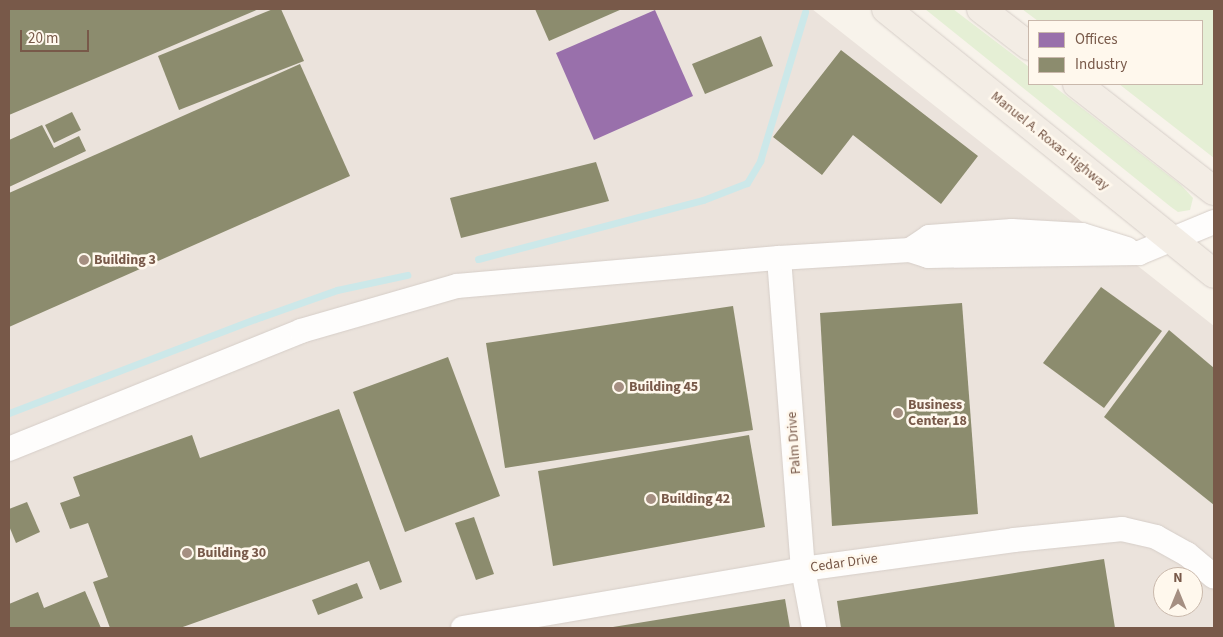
<!DOCTYPE html>
<html>
<head>
<meta charset="utf-8">
<style>
  body { margin:0 }
  #map { position:relative; width:1223px; height:637px; overflow:hidden; background:#f8f3eb; font-family:"Source Sans 3",sans-serif }
  div>[style] { position:absolute }
  [style*='--x'] { left:calc(var(--x)*1px); top:calc(var(--y)*1px); width:calc(var(--w)*1px); rotate:calc(var(--a)*1deg) }
  .industrial>* { inset:0; background:#ebe3dc }
  .green>* { inset:0; background:#e5efd5 }
  .offices>* { inset:0; background:#9970ab }
  .industry>* { inset:0; background:#8c8c6e }
  .stream>* { height:7px; margin:-3.5px; padding:0 3.5px; transform-origin:3.5px; border-radius:3.5px; background:#cce8e9 }
  .roads { filter:drop-shadow(0 0 1px #d6cec8) drop-shadow(0 0 1px #d6cec8) }
  .street>* { height:24px; margin:-12px; padding:0 12px; transform-origin:12px; border-radius:12px; background:#fefdfc }
  .primary>* { height:28px; margin:-14px; padding:0 14px; transform-origin:14px; border-radius:14px; background:#f3ede5 }
  .dots>* { width:14px; height:14px; translate:-50% -50%; box-sizing:border-box; border:2px solid #fff8ed; border-radius:50% }
  span { translate:-50% -50%; white-space:nowrap; text-align:center; line-height:1.15; -webkit-text-stroke:5px #fff8ed; paint-order:stroke }
  .street-label { font-size:14px; color:#785949 }
  .poi-label { font-size:14px; color:#785949; font-weight:700 }
  .left { translate:0 -50%; text-align:left }
  .frame { position:absolute; inset:0; border:10px solid #785949; pointer-events:none }
  .legend { position:absolute; left:1028px; top:20px; width:175px; height:65px; box-sizing:border-box; background:#fff8ed; border:1px solid #c9b8ab; margin:0; padding:6px 9px; list-style:none; font-size:15px; color:#785949 }
  .legend li { display:flex; align-items:center; gap:10px; height:25px }
  .legend b { width:25px; border:1px solid #c9b8ab }
  .north { position:absolute; left:1153px; top:567px; width:50px; height:50px; box-sizing:border-box; background:#fff8ed; border:1px solid #c9b8ab; border-radius:50%; rotate:0deg; font-size:14px; font-weight:700; line-height:20px; text-align:center; color:#785949 }
  .north::after { content:''; display:block; margin:auto; width:18px; height:22px; background:#a58f82; clip-path:polygon(50% 0,100% 100%,50% 72%,0 100%) }
  .scale { position:absolute; left:20px; top:30px; width:69px; height:22px; box-sizing:border-box; border:2px solid #785949; border-top:0; padding-left:6px; font-size:15px; line-height:18px; white-space:nowrap; color:#785949; -webkit-text-stroke:4px #fff8ed; paint-order:stroke }
</style>
</head>
<body>
<div id="map">
  <div class="industrial">
    <div style="clip-path:polygon(evenodd,9px 9px,812px 9px,1214px 326px,1214px 628px,9px 628px,9px 9px,1163px 577px,1193px 577px,1193px 607px,1163px 607px,1163px 577px)"></div>
  </div>
  <div class="green">
    <div style="clip-path:polygon(925px 9px,953px 9px,1029px 67px,1029px 84px,1051px 84px,1181px 185px,1193px 198px,1190px 210px,1178px 212px,1171px 207px)"></div>
    <div style="clip-path:polygon(1022px 9px,1214px 9px,1214px 158px,1119px 84px,1202px 84px,1202px 21px,1038px 21px)"></div>
  </div>
  <div class="offices">
    <div style="clip-path:polygon(655px 10px,693px 96px,594px 140px,556px 53px)"></div>
  </div>
  <div class="industry">
    <div style="clip-path:polygon(9px 9px,259px 9px,9px 115px)"></div>
    <div style="clip-path:polygon(273px 9px,281px 9px,304px 61px,179px 110px,158px 56px)"></div>
    <div style="clip-path:polygon(535px 9px,622px 9px,549px 41px)"></div>
    <div style="clip-path:polygon(761px 36px,773px 66px,705px 94px,692px 64px)"></div>
    <div style="clip-path:polygon(841px 50px,978px 156px,941px 204px,853px 135px,822px 175px,773px 137px)"></div>
    <div style="clip-path:polygon(300px 64px,350px 176px,9px 327px,9px 193px)"></div>
    <div style="clip-path:polygon(72px 112px,81px 130px,54px 143px,45px 125px)"></div>
    <div style="clip-path:polygon(42px 125px,54px 148px,79px 136px,86px 151px,9px 187px,9px 140px)"></div>
    <div style="clip-path:polygon(596px 162px,609px 201px,461px 238px,450px 198px)"></div>
    <div style="clip-path:polygon(1101px 287px,1162px 331px,1104px 408px,1043px 363px)"></div>
    <div style="clip-path:polygon(962px 303px,978px 514px,832px 526px,820px 313px)"></div>
    <div style="clip-path:polygon(733px 306px,753px 430px,505px 468px,486px 343px)"></div>
    <div style="clip-path:polygon(1169px 330px,1214px 368px,1214px 505px,1104px 417px)"></div>
    <div style="clip-path:polygon(448px 357px,500px 496px,405px 532px,353px 392px)"></div>
    <div style="clip-path:polygon(339px 409px,402px 582px,380px 590px,369px 561px,180px 628px,110px 628px,93px 582px,108px 577px,88px 523px,70px 529px,60px 503px,80px 496px,73px 477px,192px 435px,200px 458px)"></div>
    <div style="clip-path:polygon(749px 435px,765px 527px,553px 566px,538px 471px)"></div>
    <div style="clip-path:polygon(27px 502px,40px 532px,16px 543px,9px 526px,9px 509px)"></div>
    <div style="clip-path:polygon(474px 517px,494px 574px,476px 580px,455px 523px)"></div>
    <div style="clip-path:polygon(1104px 559px,1115px 628px,841px 628px,837px 601px)"></div>
    <div style="clip-path:polygon(357px 583px,363px 598px,318px 615px,312px 600px)"></div>
    <div style="clip-path:polygon(85px 591px,101px 628px,9px 628px,9px 604px,38px 592px,44px 608px)"></div>
    <div style="clip-path:polygon(785px 599px,790px 628px,613px 628px,613px 627px)"></div>
  </div>
  <div class="stream">
    <div style="--x:478;--y:259;--w:233;--a:-14.7"></div>
    <div style="--x:703;--y:200;--w:47;--a:-21.1"></div>
    <div style="--x:747;--y:183;--w:26;--a:-59"></div>
    <div style="--x:760;--y:161;--w:156;--a:-73.2"></div>
    <div style="--x:9;--y:413;--w:270;--a:-20.9"></div>
    <div style="--x:261;--y:317;--w:81;--a:-19.6"></div>
    <div style="--x:337;--y:290;--w:72;--a:-12.1"></div>
  </div>
  <div class="roads">
    <div class="street">
      <div style="--x:910;--y:250;--w:23;--a:-34"></div>
      <div style="--x:929;--y:237;--w:83;--a:-4.1"></div>
      <div style="--x:1012;--y:231;--w:70;--a:3.3"></div>
      <div style="--x:1082;--y:235;--w:47;--a:17.3"></div>
      <div style="--x:779;--y:258;--w:312;--a:85.6"></div>
      <div style="--x:803;--y:569;--w:60;--a:79.4"></div>
      <div style="--x:9;--y:449;--w:315;--a:-22"></div>
      <div style="--x:301;--y:331;--w:162;--a:-16.1"></div>
      <div style="--x:457;--y:286;--w:323;--a:-5"></div>
      <div style="--x:779;--y:258;--w:131;--a:-3.5"></div>
      <div style="--x:910;--y:250;--w:19;--a:18"></div>
      <div style="--x:928;--y:256;--w:211;--a:-0.8"></div>
      <div style="--x:1139;--y:253;--w:81;--a:-22.5"></div>
      <div style="--x:463;--y:628;--w:345;--a:-9.8"></div>
      <div style="--x:803;--y:569;--w:213;--a:-7.8"></div>
      <div style="--x:1014;--y:540;--w:109;--a:-5.8"></div>
      <div style="--x:1122;--y:529;--w:35;--a:13"></div>
      <div style="--x:1156;--y:537;--w:35;--a:29"></div>
      <div style="--x:1187;--y:554;--w:35;--a:40"></div>
    </div>
    <div class="primary">
      <div style="--x:886;--y:9;--w:422;--a:38.9"></div>
      <div style="--x:981;--y:9;--w:61;--a:37.6"></div>
      <div style="--x:1077;--y:84;--w:174;--a:38"></div>
    </div>
  </div>
  <div class="dots">
    <div style="left:84px;top:260px;background:#a58f82"></div>
    <div style="left:619px;top:387px;background:#a58f82"></div>
    <div style="left:898px;top:413px;background:#a58f82"></div>
    <div style="left:651px;top:499px;background:#a58f82"></div>
    <div style="left:187px;top:553px;background:#a58f82"></div>
  </div>
  <div class="street-label">
    <span style="left:1050px;top:141px;rotate:39deg">Manuel A. Roxas Highway</span>
    <span style="left:794px;top:443px;rotate:-94deg">Palm Drive</span>
    <span style="left:844px;top:563px;rotate:-8deg">Cedar Drive</span>
  </div>
  <div class="poi-label">
    <span class="left" style="left:94px;top:260px">Building 3</span>
    <span class="left" style="left:629px;top:387px">Building 45</span>
    <span class="left" style="left:908px;top:413px">Business<br>Center 18</span>
    <span class="left" style="left:661px;top:499px">Building 42</span>
    <span class="left" style="left:197px;top:553px">Building 30</span>
  </div>
  <div class="frame"></div>
  <ul class="legend">
  <li><b style="height:14px;background:#9970ab"></b>Offices</li>
  <li><b style="height:14px;background:#8c8c6e"></b>Industry</li>
  </ul>
  <div class="north">N</div>
  <div class="scale">20 m</div>
</div>
</body>
</html>
